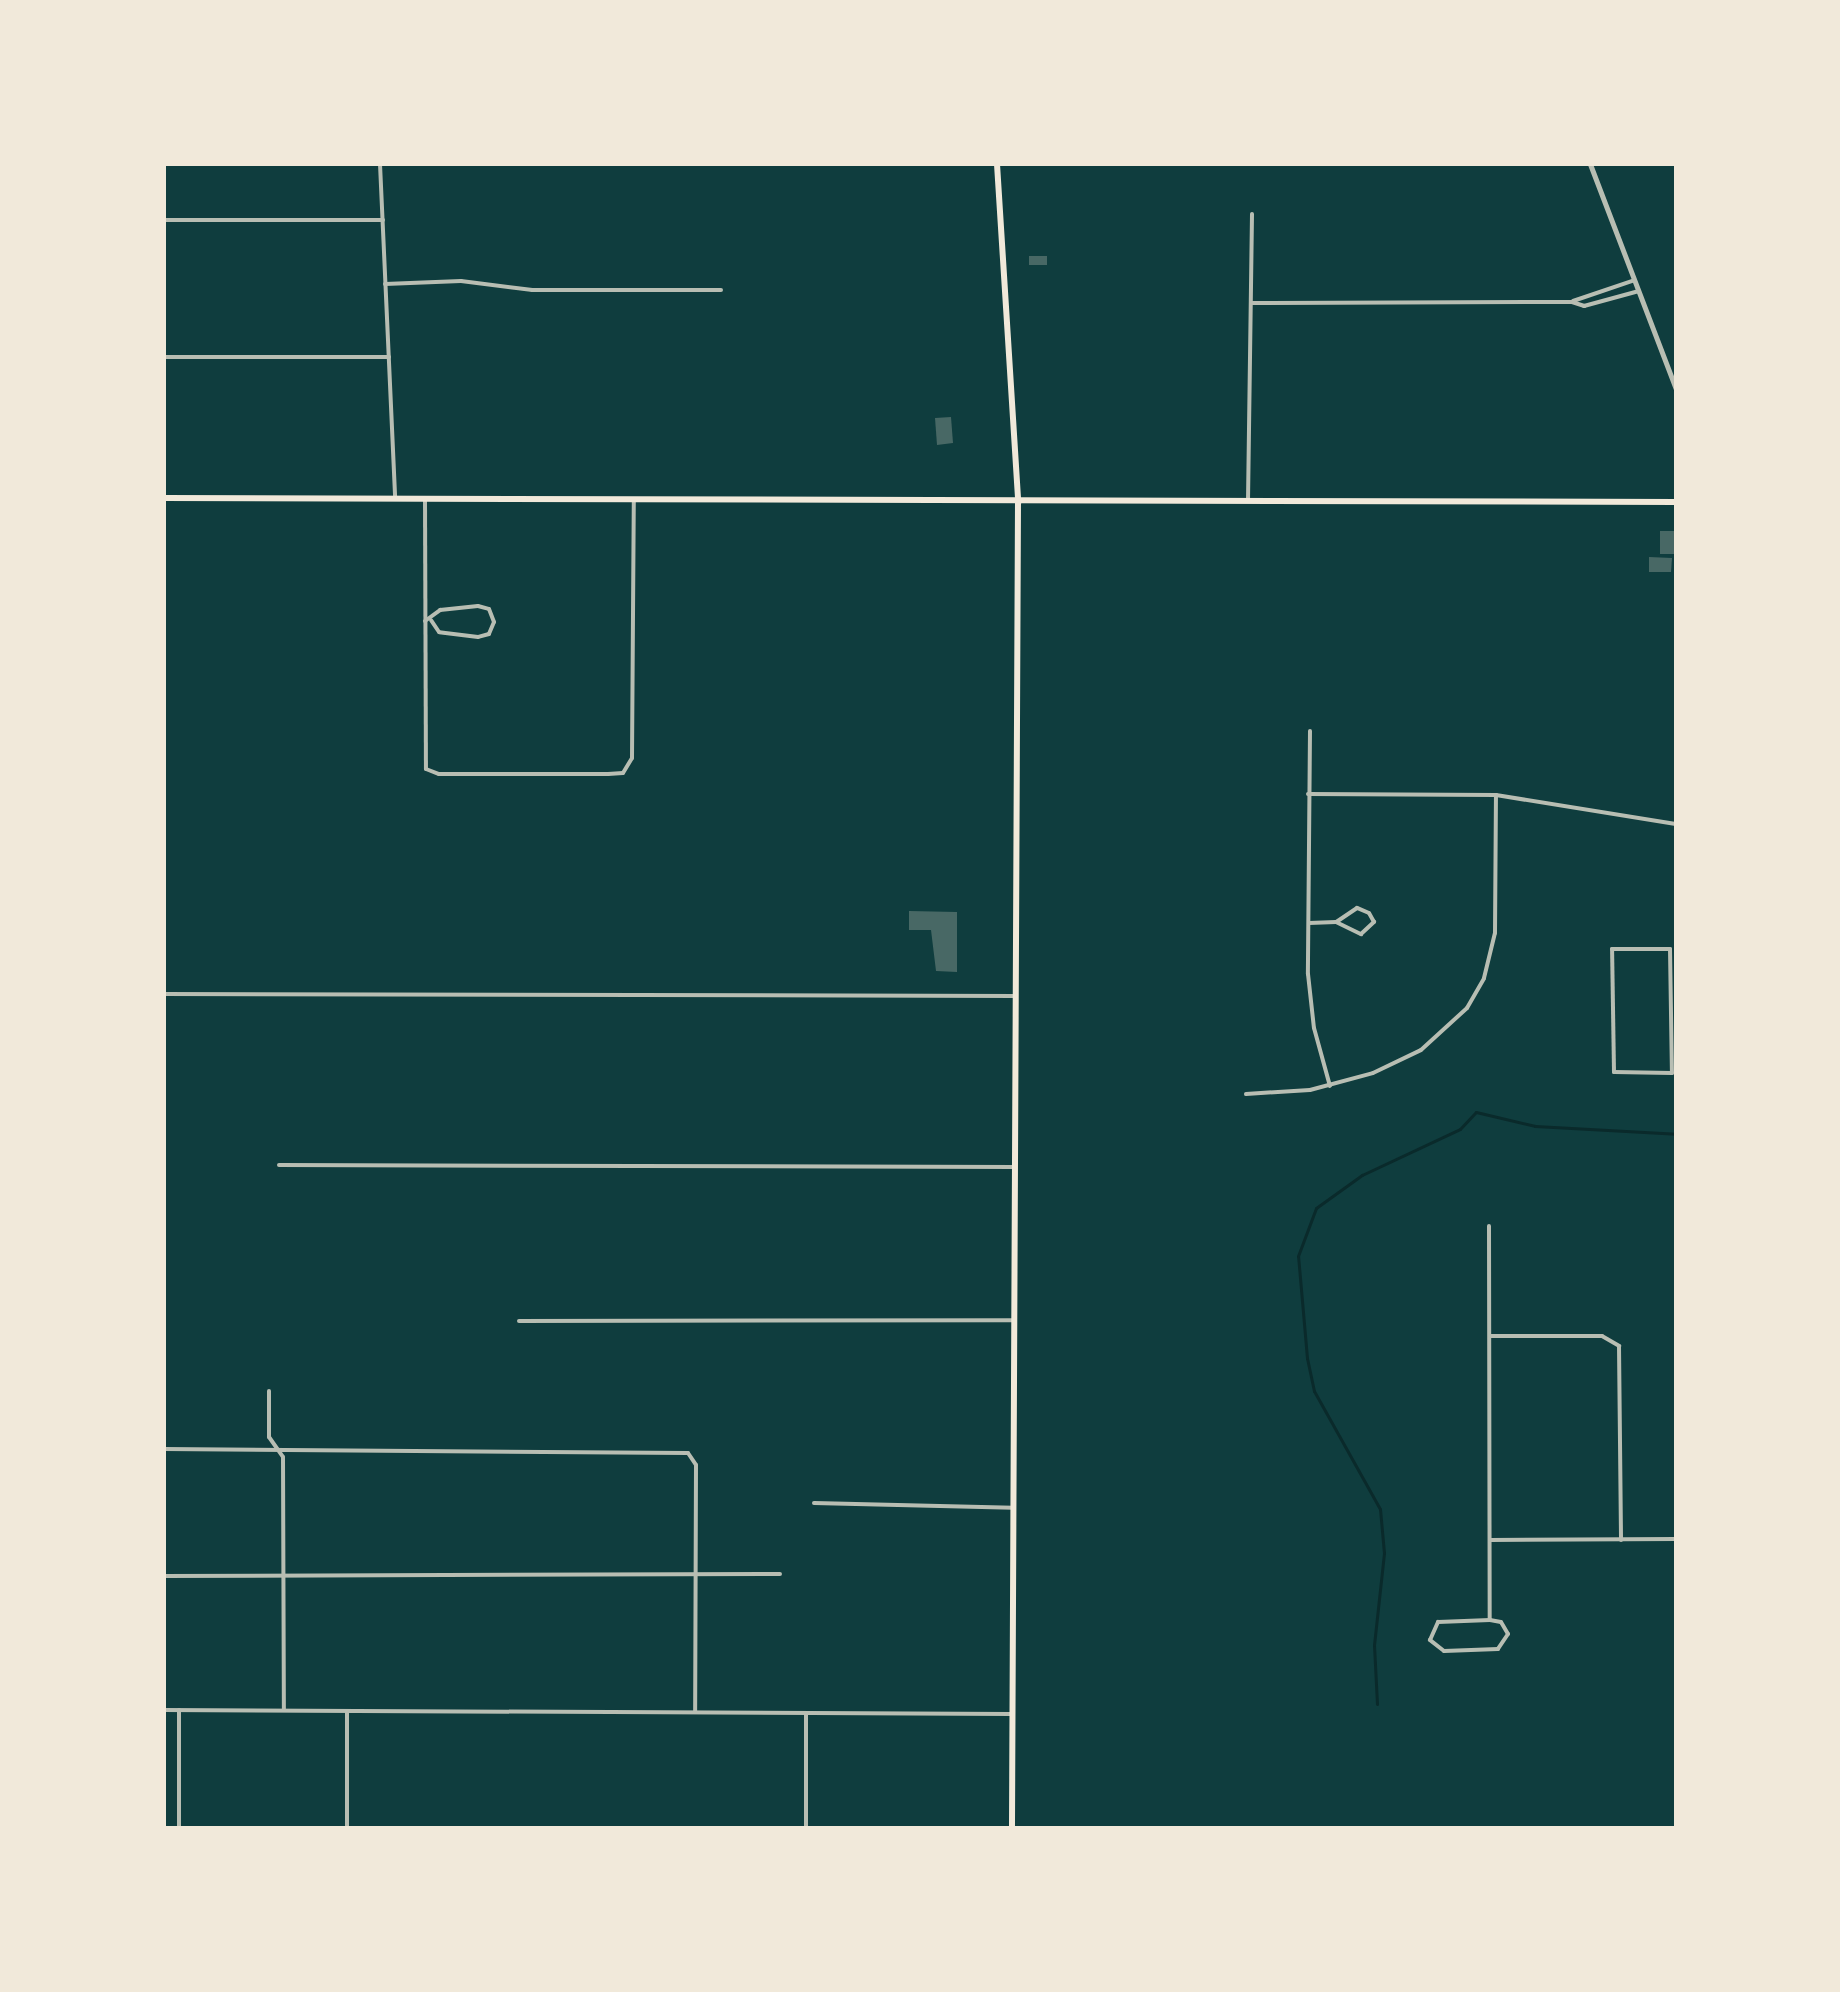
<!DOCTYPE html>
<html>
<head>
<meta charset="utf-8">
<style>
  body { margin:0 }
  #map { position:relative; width:1840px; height:1992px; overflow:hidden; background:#0f3d3e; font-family:Quicksand,sans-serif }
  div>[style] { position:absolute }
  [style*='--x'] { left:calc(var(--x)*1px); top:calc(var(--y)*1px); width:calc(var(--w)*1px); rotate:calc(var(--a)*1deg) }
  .stream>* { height:3px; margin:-1.5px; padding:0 1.5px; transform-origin:1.5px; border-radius:1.5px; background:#0a2a2b }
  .building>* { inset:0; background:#486865 }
  .minor>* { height:4px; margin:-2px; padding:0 2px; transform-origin:2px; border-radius:2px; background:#b8beb3 }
  .tertiary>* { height:5px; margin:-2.5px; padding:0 2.5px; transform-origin:2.5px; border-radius:2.5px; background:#b8beb3 }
  .secondary>* { height:6px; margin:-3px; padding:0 3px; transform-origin:3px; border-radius:3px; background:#f1e9da }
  span { translate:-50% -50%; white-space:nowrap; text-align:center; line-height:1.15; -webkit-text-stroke:6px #f1e9da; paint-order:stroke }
  .frame { position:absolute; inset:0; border:166px solid #f1e9da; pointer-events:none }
</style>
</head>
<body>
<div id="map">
  <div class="stream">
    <div style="--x:1377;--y:1704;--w:59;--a:-92.9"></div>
    <div style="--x:1374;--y:1645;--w:93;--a:-83.8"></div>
    <div style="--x:1384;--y:1553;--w:44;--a:-95.2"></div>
    <div style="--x:1380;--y:1509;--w:135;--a:-119.2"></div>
    <div style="--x:1314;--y:1391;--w:34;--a:-102"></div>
    <div style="--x:1307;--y:1358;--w:102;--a:-95"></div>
    <div style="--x:1298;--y:1256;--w:51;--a:-69.4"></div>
    <div style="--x:1316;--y:1208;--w:57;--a:-35.7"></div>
    <div style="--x:1362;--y:1175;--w:108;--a:-25.1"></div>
    <div style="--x:1460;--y:1129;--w:23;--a:-47"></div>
    <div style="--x:1476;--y:1112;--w:61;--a:13.3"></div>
    <div style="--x:1535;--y:1126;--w:141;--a:3.2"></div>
  </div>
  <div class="building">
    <div style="clip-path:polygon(1029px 256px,1047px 256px,1047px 265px,1029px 265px)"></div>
    <div style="clip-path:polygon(951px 417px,953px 443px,937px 445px,935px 418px)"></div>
    <div style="clip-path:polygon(1660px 531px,1674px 531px,1674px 554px,1660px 554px)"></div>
    <div style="clip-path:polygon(1649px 557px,1672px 558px,1671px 572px,1649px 572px)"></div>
    <div style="clip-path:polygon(909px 911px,957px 912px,957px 972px,936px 971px,931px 930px,909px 930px)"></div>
  </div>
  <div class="minor">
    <div style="--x:380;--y:164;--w:333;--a:87.4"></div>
    <div style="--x:164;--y:220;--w:219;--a:0"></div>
    <div style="--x:385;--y:284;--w:76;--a:-2.3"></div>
    <div style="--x:461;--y:281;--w:72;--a:7.2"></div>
    <div style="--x:532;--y:290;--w:189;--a:0"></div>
    <div style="--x:1573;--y:301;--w:65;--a:-18.7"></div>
    <div style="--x:1251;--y:303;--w:321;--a:-0.2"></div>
    <div style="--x:1572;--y:302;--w:13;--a:18"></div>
    <div style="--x:1584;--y:306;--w:57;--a:-15.3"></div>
    <div style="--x:164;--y:357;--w:225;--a:0"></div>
    <div style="--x:425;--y:500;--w:269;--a:89.8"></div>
    <div style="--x:426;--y:769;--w:14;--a:21"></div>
    <div style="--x:439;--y:774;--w:169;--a:0"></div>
    <div style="--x:608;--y:774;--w:15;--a:-4"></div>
    <div style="--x:623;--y:773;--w:17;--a:-59"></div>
    <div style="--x:632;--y:758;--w:257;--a:-89.6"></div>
    <div style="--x:1248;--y:501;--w:287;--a:-89.2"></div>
    <div style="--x:425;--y:621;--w:19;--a:-36"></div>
    <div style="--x:440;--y:610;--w:38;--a:-6"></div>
    <div style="--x:478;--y:606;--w:11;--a:15"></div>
    <div style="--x:489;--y:609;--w:14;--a:69"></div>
    <div style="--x:494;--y:622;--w:13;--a:113"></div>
    <div style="--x:489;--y:634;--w:11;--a:165"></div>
    <div style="--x:478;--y:637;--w:39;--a:-173"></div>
    <div style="--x:439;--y:632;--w:14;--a:-124"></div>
    <div style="--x:1310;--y:731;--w:243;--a:90.5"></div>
    <div style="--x:1308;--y:974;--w:54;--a:83.7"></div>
    <div style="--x:1314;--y:1028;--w:60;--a:74.6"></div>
    <div style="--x:1308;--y:794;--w:188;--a:0.3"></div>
    <div style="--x:1496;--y:795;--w:182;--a:9.2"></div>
    <div style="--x:1309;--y:923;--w:27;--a:-2"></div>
    <div style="--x:1336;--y:922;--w:28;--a:26"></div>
    <div style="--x:1361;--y:934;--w:18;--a:-43"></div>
    <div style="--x:1374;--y:922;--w:10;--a:-119"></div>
    <div style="--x:1369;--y:913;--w:13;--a:-157"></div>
    <div style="--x:1357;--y:908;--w:25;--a:146"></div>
    <div style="--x:1612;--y:949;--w:58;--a:0"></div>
    <div style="--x:1670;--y:949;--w:124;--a:89.1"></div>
    <div style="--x:1672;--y:1073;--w:58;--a:-179"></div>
    <div style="--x:1614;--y:1072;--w:123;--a:-90.9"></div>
    <div style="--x:164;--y:994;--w:851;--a:0.13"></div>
    <div style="--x:1246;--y:1094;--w:64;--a:-3.6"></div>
    <div style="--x:1310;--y:1090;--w:65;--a:-15.1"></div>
    <div style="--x:1373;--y:1073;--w:53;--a:-25.6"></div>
    <div style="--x:1421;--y:1050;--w:62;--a:-42.4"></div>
    <div style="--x:1467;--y:1008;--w:34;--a:-60"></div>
    <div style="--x:1484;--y:978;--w:46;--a:-76.3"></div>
    <div style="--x:1495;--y:933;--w:138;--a:-89.6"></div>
    <div style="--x:279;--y:1165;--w:735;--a:0.16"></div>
    <div style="--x:1489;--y:1226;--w:394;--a:89.9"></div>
    <div style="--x:519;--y:1321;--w:495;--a:-0.1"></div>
    <div style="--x:1490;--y:1336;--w:112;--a:0"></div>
    <div style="--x:1602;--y:1336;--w:20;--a:30"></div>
    <div style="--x:1619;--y:1346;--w:194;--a:89.4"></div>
    <div style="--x:269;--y:1391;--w:46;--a:90"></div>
    <div style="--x:269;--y:1437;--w:24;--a:55"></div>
    <div style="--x:283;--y:1457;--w:253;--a:89.8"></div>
    <div style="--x:164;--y:1449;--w:524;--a:0.44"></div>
    <div style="--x:688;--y:1453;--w:14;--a:56"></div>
    <div style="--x:696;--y:1465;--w:246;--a:90.2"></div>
    <div style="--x:814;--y:1503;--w:199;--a:1.4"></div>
    <div style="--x:1490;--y:1540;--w:186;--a:-0.3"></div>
    <div style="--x:164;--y:1576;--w:616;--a:-0.19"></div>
    <div style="--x:1490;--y:1620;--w:11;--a:10"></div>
    <div style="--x:1501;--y:1622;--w:14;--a:60"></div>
    <div style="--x:1508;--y:1634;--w:18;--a:124"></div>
    <div style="--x:1498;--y:1649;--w:54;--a:177.9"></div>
    <div style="--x:1444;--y:1651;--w:18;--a:-142"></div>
    <div style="--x:1430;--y:1640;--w:20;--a:-66"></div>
    <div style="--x:1438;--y:1622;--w:52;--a:-2.2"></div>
    <div style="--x:164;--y:1710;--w:847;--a:0.27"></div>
    <div style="--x:347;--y:1711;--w:117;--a:90"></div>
    <div style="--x:179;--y:1828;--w:118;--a:-90"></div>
    <div style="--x:806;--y:1828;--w:115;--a:-90"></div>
  </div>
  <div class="tertiary">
    <div style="--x:1590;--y:164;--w:241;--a:69.1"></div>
  </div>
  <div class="secondary">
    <div style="--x:997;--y:164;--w:339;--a:86.4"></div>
    <div style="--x:1018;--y:502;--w:1326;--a:90.26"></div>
    <div style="--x:164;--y:498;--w:1512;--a:0.15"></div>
  </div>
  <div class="frame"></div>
</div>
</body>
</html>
